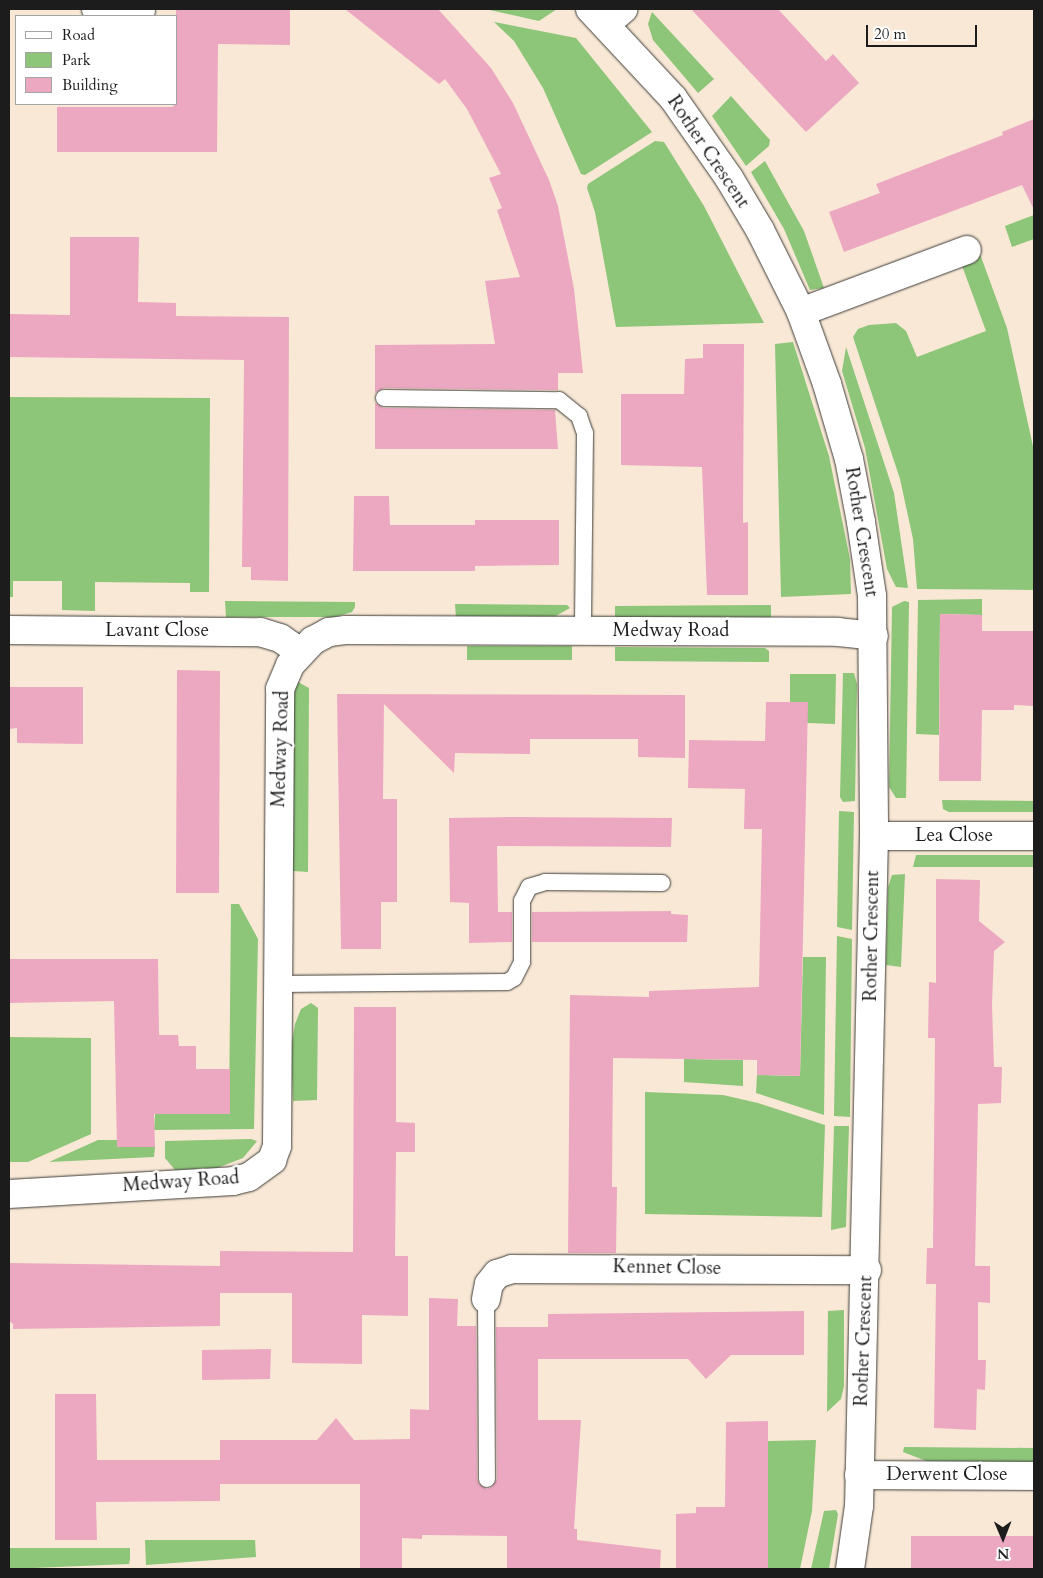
<!DOCTYPE html>
<html>
<head>
<meta charset="utf-8">
<style>
  body { margin:0 }
  #map { position:relative; width:1043px; height:1578px; overflow:hidden; background:#f8e8d5; font-family:Cardo,serif }
  div>[style] { position:absolute }
  [style*='--x'] { left:calc(var(--x)*1px); top:calc(var(--y)*1px); width:calc(var(--w)*1px); rotate:calc(var(--a)*1deg) }
  .green>* { inset:0; background:#8dc579 }
  .building>* { inset:0; background:#eda8c1 }
  .roads { filter:drop-shadow(0 0 1px #3d3b38) drop-shadow(0 0 1px #3d3b38) }
  .service>* { height:16px; margin:-8px; padding:0 8px; transform-origin:8px; border-radius:8px; background:#fff }
  .minor>* { height:28px; margin:-14px; padding:0 14px; transform-origin:14px; border-radius:14px; background:#fff }
  span { translate:-50% -50%; white-space:nowrap; text-align:center; line-height:1.15; -webkit-text-stroke:5px #fff; paint-order:stroke }
  .street-label { font-size:19px; color:#1c1c1c }
  .frame { position:absolute; inset:0; border:10px solid #1c1c1c; pointer-events:none }
  .legend { position:absolute; left:15px; top:15px; width:162px; height:90px; box-sizing:border-box; background:#fff; border:1px solid #a4a4a4; margin:0; padding:6px 9px; list-style:none; font-size:15px; color:#1c1c1c }
  .legend li { display:flex; align-items:center; gap:10px; height:25px }
  .legend b { width:25px; border:1px solid #a4a4a4 }
  .north { position:absolute; left:978px; top:1513px; width:50px; height:50px; -webkit-text-stroke:4px #fff; paint-order:stroke; rotate:179deg; font-size:14px; font-weight:700; line-height:20px; text-align:center; color:#1c1c1c }
  .north::after { content:''; display:block; margin:auto; width:18px; height:22px; background:#1c1c1c; clip-path:polygon(50% 0,100% 100%,50% 72%,0 100%) }
  .scale { position:absolute; left:866px; top:25px; width:111px; height:22px; box-sizing:border-box; border:2px solid #1c1c1c; border-top:0; padding-left:6px; font-size:15px; line-height:18px; white-space:nowrap; color:#1c1c1c; -webkit-text-stroke:4px #fff; paint-order:stroke }
</style>
</head>
<body>
<div id="map">
  <div class="green">
    <div style="clip-path:polygon(485px 9px,557px 9px,539px 21px)"></div>
    <div style="clip-path:polygon(652px 12px,714px 79px,698px 93px,653px 40px,648px 24px)"></div>
    <div style="clip-path:polygon(494px 22px,576px 38px,652px 132px,585px 175px,581px 174px,543px 88px,514px 41px)"></div>
    <div style="clip-path:polygon(731px 96px,770px 140px,769px 146px,746px 166px,712px 116px)"></div>
    <div style="clip-path:polygon(655px 141px,664px 142px,704px 206px,764px 323px,616px 327px,595px 212px,587px 188px,588px 184px)"></div>
    <div style="clip-path:polygon(765px 161px,804px 231px,824px 288px,810px 290px,784px 229px,751px 172px)"></div>
    <div style="clip-path:polygon(1034px 215px,1034px 239px,1012px 247px,1005px 226px)"></div>
    <div style="clip-path:polygon(980px 254px,1007px 328px,1034px 451px,1034px 590px,917px 589px,913px 539px,900px 479px,853px 337px,858px 329px,869px 325px,896px 323px,906px 331px,917px 357px,986px 331px,961px 263px)"></div>
    <div style="clip-path:polygon(793px 342px,829px 456px,850px 559px,851px 594px,781px 597px,775px 344px)"></div>
    <div style="clip-path:polygon(846px 347px,894px 493px,908px 588px,896px 587px,887px 569px,865px 448px,842px 371px)"></div>
    <div style="clip-path:polygon(9px 397px,210px 398px,209px 592px,190px 592px,190px 583px,95px 582px,95px 611px,62px 610px,62px 581px,13px 581px,13px 597px,9px 597px)"></div>
    <div style="clip-path:polygon(982px 599px,982px 615px,940px 614px,939px 735px,916px 734px,918px 600px)"></div>
    <div style="clip-path:polygon(225px 601px,355px 602px,355px 607px,352px 612px,335px 617px,226px 617px)"></div>
    <div style="clip-path:polygon(904px 601px,909px 602px,906px 798px,896px 798px,889px 787px,892px 607px)"></div>
    <div style="clip-path:polygon(455px 604px,567px 605px,570px 608px,554px 617px,456px 618px)"></div>
    <div style="clip-path:polygon(771px 605px,771px 620px,615px 621px,615px 606px)"></div>
    <div style="clip-path:polygon(467px 646px,572px 646px,572px 660px,467px 660px)"></div>
    <div style="clip-path:polygon(615px 647px,765px 648px,769px 651px,769px 662px,615px 661px)"></div>
    <div style="clip-path:polygon(843px 673px,854px 673px,857px 684px,855px 801px,843px 802px,840px 797px)"></div>
    <div style="clip-path:polygon(790px 674px,836px 674px,835px 724px,807px 723px,790px 702px)"></div>
    <div style="clip-path:polygon(298px 682px,309px 688px,308px 872px,293px 871px,294px 693px)"></div>
    <div style="clip-path:polygon(942px 800px,1034px 801px,1034px 812px,949px 812px,943px 809px)"></div>
    <div style="clip-path:polygon(839px 811px,854px 812px,852px 930px,837px 927px)"></div>
    <div style="clip-path:polygon(916px 855px,1034px 855px,1034px 867px,913px 867px)"></div>
    <div style="clip-path:polygon(905px 874px,901px 967px,886px 965px,888px 887px,892px 875px)"></div>
    <div style="clip-path:polygon(231px 904px,239px 904px,258px 939px,254px 1129px,154px 1130px,155px 1114px,229px 1113px)"></div>
    <div style="clip-path:polygon(837px 936px,852px 939px,850px 1117px,834px 1116px)"></div>
    <div style="clip-path:polygon(803px 957px,826px 957px,824px 1115px,756px 1093px,757px 1075px,800px 1076px)"></div>
    <div style="clip-path:polygon(311px 1003px,318px 1008px,317px 1100px,293px 1101px,291px 1048px,295px 1024px,301px 1009px)"></div>
    <div style="clip-path:polygon(9px 1037px,91px 1038px,91px 1134px,28px 1162px,9px 1162px)"></div>
    <div style="clip-path:polygon(684px 1059px,743px 1060px,743px 1086px,684px 1082px)"></div>
    <div style="clip-path:polygon(645px 1092px,723px 1095px,758px 1103px,825px 1125px,822px 1217px,645px 1214px)"></div>
    <div style="clip-path:polygon(834px 1126px,849px 1126px,846px 1227px,831px 1230px)"></div>
    <div style="clip-path:polygon(251px 1139px,257px 1141px,243px 1158px,217px 1168px,175px 1170px,165px 1158px,165px 1141px)"></div>
    <div style="clip-path:polygon(98px 1140px,117px 1140px,118px 1147px,155px 1147px,154px 1157px,49px 1162px)"></div>
    <div style="clip-path:polygon(844px 1310px,844px 1386px,841px 1399px,827px 1412px,828px 1311px)"></div>
    <div style="clip-path:polygon(816px 1440px,812px 1511px,800px 1569px,768px 1569px,768px 1441px)"></div>
    <div style="clip-path:polygon(904px 1447px,1034px 1448px,1034px 1463px,929px 1462px,903px 1452px)"></div>
    <div style="clip-path:polygon(836px 1510px,838px 1514px,829px 1569px,811px 1569px,824px 1511px)"></div>
    <div style="clip-path:polygon(145px 1540px,255px 1540px,256px 1557px,146px 1565px)"></div>
    <div style="clip-path:polygon(9px 1548px,130px 1548px,130px 1559px,129px 1564px,9px 1569px)"></div>
  </div>
  <div class="building">
    <div style="clip-path:polygon(176px 9px,290px 9px,290px 45px,218px 44px,217px 152px,57px 152px,57px 107px,172px 107px,176px 104px)"></div>
    <div style="clip-path:polygon(345px 9px,438px 9px,491px 68px,513px 103px,549px 180px,558px 206px,574px 289px,583px 373px,558px 373px,558px 390px,384px 388px,375px 393px,375px 345px,495px 344px,485px 281px,520px 277px,497px 210px,502px 208px,489px 178px,501px 174px,467px 109px,445px 79px,439px 84px)"></div>
    <div style="clip-path:polygon(691px 9px,778px 9px,826px 61px,833px 54px,859px 83px,806px 132px)"></div>
    <div style="clip-path:polygon(1034px 119px,1034px 210px,1022px 185px,844px 252px,829px 212px,880px 193px,876px 184px,1003px 135px,1002px 132px)"></div>
    <div style="clip-path:polygon(70px 237px,139px 237px,138px 302px,176px 303px,176px 316px,289px 317px,288px 581px,251px 580px,251px 567px,242px 567px,244px 360px,9px 357px,9px 314px,70px 315px)"></div>
    <div style="clip-path:polygon(703px 344px,744px 344px,743px 523px,748px 522px,748px 595px,707px 595px,702px 467px,621px 465px,621px 394px,684px 394px,685px 359px,703px 358px)"></div>
    <div style="clip-path:polygon(375px 403px,384px 408px,555px 410px,558px 449px,375px 449px)"></div>
    <div style="clip-path:polygon(354px 496px,389px 496px,390px 525px,475px 525px,475px 520px,559px 520px,559px 565px,475px 566px,475px 571px,353px 571px)"></div>
    <div style="clip-path:polygon(940px 614px,982px 615px,982px 631px,1034px 631px,1033px 706px,1014px 705px,1014px 710px,982px 710px,981px 781px,939px 781px)"></div>
    <div style="clip-path:polygon(177px 670px,220px 671px,219px 893px,176px 893px)"></div>
    <div style="clip-path:polygon(9px 687px,83px 687px,83px 744px,17px 743px,17px 728px,9px 729px)"></div>
    <div style="clip-path:polygon(337px 694px,685px 695px,685px 758px,638px 757px,638px 739px,530px 739px,530px 754px,455px 753px,454px 773px,384px 704px,383px 799px,397px 799px,397px 902px,381px 902px,381px 949px,341px 949px)"></div>
    <div style="clip-path:polygon(766px 702px,808px 702px,800px 1076px,757px 1075px,757px 1060px,613px 1058px,612px 1187px,617px 1187px,616px 1253px,568px 1253px,570px 995px,649px 997px,649px 991px,759px 987px,762px 829px,744px 829px,745px 789px,688px 788px,689px 740px,765px 741px)"></div>
    <div style="clip-path:polygon(515px 817px,672px 818px,671px 847px,497px 846px,498px 912px,512px 912px,512px 942px,469px 943px,469px 903px,450px 902px,449px 818px)"></div>
    <div style="clip-path:polygon(936px 879px,980px 880px,979px 921px,1005px 942px,994px 951px,992px 1005px,994px 1067px,1002px 1067px,1001px 1103px,978px 1104px,975px 1266px,990px 1266px,990px 1303px,978px 1302px,978px 1360px,986px 1360px,985px 1390px,977px 1389px,976px 1430px,934px 1428px,936px 1284px,926px 1284px,927px 1248px,933px 1248px,935px 1038px,928px 1038px,929px 982px,936px 983px)"></div>
    <div style="clip-path:polygon(671px 911px,671px 914px,688px 915px,687px 942px,532px 942px,532px 912px)"></div>
    <div style="clip-path:polygon(9px 959px,158px 959px,159px 1035px,178px 1035px,179px 1046px,196px 1046px,196px 1069px,230px 1069px,230px 1114px,154px 1114px,155px 1147px,117px 1147px,114px 1001px,9px 1003px)"></div>
    <div style="clip-path:polygon(354px 1007px,396px 1007px,396px 1122px,415px 1123px,415px 1152px,396px 1152px,395px 1256px,408px 1256px,408px 1316px,362px 1315px,362px 1364px,292px 1363px,292px 1293px,220px 1293px,220px 1326px,13px 1329px,13px 1324px,9px 1321px,9px 1263px,220px 1266px,220px 1251px,353px 1252px)"></div>
    <div style="clip-path:polygon(429px 1298px,458px 1299px,457px 1326px,476px 1326px,477px 1479px,479px 1484px,487px 1489px,492px 1487px,497px 1479px,496px 1327px,548px 1327px,548px 1314px,804px 1311px,804px 1355px,731px 1355px,706px 1379px,688px 1359px,538px 1359px,538px 1420px,581px 1420px,574px 1529px,577px 1529px,577px 1540px,661px 1550px,660px 1569px,507px 1569px,507px 1536px,422px 1535px,422px 1539px,402px 1538px,402px 1569px,360px 1569px,360px 1484px,220px 1484px,220px 1501px,96px 1502px,97px 1540px,55px 1540px,55px 1394px,96px 1394px,97px 1460px,220px 1460px,220px 1440px,317px 1440px,336px 1418px,354px 1440px,410px 1439px,410px 1409px,429px 1410px)"></div>
    <div style="clip-path:polygon(271px 1349px,270px 1379px,202px 1380px,202px 1350px)"></div>
    <div style="clip-path:polygon(768px 1421px,768px 1569px,676px 1569px,676px 1514px,696px 1513px,696px 1507px,725px 1507px,726px 1422px)"></div>
    <div style="clip-path:polygon(911px 1536px,1034px 1536px,1034px 1569px,911px 1569px)"></div>
  </div>
  <div class="roads">
    <div class="service">
      <div style="--x:384;--y:398;--w:175;--a:0.7"></div>
      <div style="--x:559;--y:400;--w:26;--a:39"></div>
      <div style="--x:579;--y:416;--w:18;--a:71"></div>
      <div style="--x:585;--y:433;--w:198;--a:90.6"></div>
      <div style="--x:277;--y:984;--w:230;--a:-0.5"></div>
      <div style="--x:507;--y:982;--w:8;--a:-30"></div>
      <div style="--x:514;--y:978;--w:18;--a:-63"></div>
      <div style="--x:522;--y:962;--w:61;--a:-90"></div>
      <div style="--x:522;--y:901;--w:16;--a:-63"></div>
      <div style="--x:529;--y:887;--w:17;--a:-17"></div>
      <div style="--x:545;--y:882;--w:117;--a:0.5"></div>
      <div style="--x:486;--y:1299;--w:180;--a:89.7"></div>
    </div>
    <div class="minor">
      <div style="--x:96;--y:9;--w:45;--a:1.3"></div>
      <div style="--x:590;--y:9;--w:122;--a:47"></div>
      <div style="--x:673;--y:98;--w:98;--a:55"></div>
      <div style="--x:729;--y:178;--w:61;--a:59.2"></div>
      <div style="--x:760;--y:230;--w:92;--a:63.4"></div>
      <div style="--x:801;--y:312;--w:77;--a:70.1"></div>
      <div style="--x:827;--y:384;--w:78;--a:73.7"></div>
      <div style="--x:849;--y:459;--w:64;--a:79.2"></div>
      <div style="--x:861;--y:522;--w:75;--a:81.5"></div>
      <div style="--x:872;--y:596;--w:240;--a:89.5"></div>
      <div style="--x:874;--y:836;--w:670;--a:91.28"></div>
      <div style="--x:859;--y:1506;--w:64;--a:98.1"></div>
      <div style="--x:606;--y:24;--w:23;--a:-41"></div>
      <div style="--x:801;--y:312;--w:177;--a:-20.5"></div>
      <div style="--x:9;--y:630;--w:251;--a:0.5"></div>
      <div style="--x:260;--y:632;--w:21;--a:17"></div>
      <div style="--x:280;--y:638;--w:24;--a:35"></div>
      <div style="--x:874;--y:836;--w:160;--a:0"></div>
      <div style="--x:9;--y:1194;--w:224;--a:-3.3"></div>
      <div style="--x:233;--y:1181;--w:16;--a:-14"></div>
      <div style="--x:249;--y:1177;--w:29;--a:-36"></div>
      <div style="--x:272;--y:1160;--w:15;--a:-70"></div>
      <div style="--x:277;--y:1146;--w:457;--a:-89.6"></div>
      <div style="--x:280;--y:689;--w:26;--a:-67"></div>
      <div style="--x:290;--y:665;--w:33;--a:-47"></div>
      <div style="--x:312;--y:641;--w:19;--a:-28"></div>
      <div style="--x:329;--y:632;--w:16;--a:-7"></div>
      <div style="--x:345;--y:630;--w:493;--a:0.2"></div>
      <div style="--x:838;--y:632;--w:36;--a:6"></div>
      <div style="--x:486;--y:1299;--w:15;--a:-79"></div>
      <div style="--x:489;--y:1284;--w:13;--a:-51"></div>
      <div style="--x:497;--y:1274;--w:16;--a:-18"></div>
      <div style="--x:512;--y:1269;--w:355;--a:0.2"></div>
      <div style="--x:859;--y:1475;--w:175;--a:0.3"></div>
    </div>
  </div>
  <div class="street-label">
    <span style="left:708px;top:152px;rotate:56deg">Rother Crescent</span>
    <span style="left:861px;top:532px;rotate:81deg">Rother Crescent</span>
    <span style="left:157px;top:631px">Lavant Close</span>
    <span style="left:671px;top:631px">Medway Road</span>
    <span style="left:281px;top:749px;rotate:-88deg">Medway Road</span>
    <span style="left:954px;top:836px">Lea Close</span>
    <span style="left:872px;top:936px;rotate:-89deg">Rother Crescent</span>
    <span style="left:181px;top:1182px;rotate:-4deg">Medway Road</span>
    <span style="left:667px;top:1268px;rotate:1deg">Kennet Close</span>
    <span style="left:864px;top:1341px;rotate:-88deg">Rother Crescent</span>
    <span style="left:947px;top:1475px">Derwent Close</span>
  </div>
  <div class="frame"></div>
  <ul class="legend">
  <li><b style="height:6px;background:#fff"></b>Road</li>
  <li><b style="height:14px;background:#8dc579"></b>Park</li>
  <li><b style="height:14px;background:#eda8c1"></b>Building</li>
  </ul>
  <div class="north">N</div>
  <div class="scale">20 m</div>
</div>
</body>
</html>
